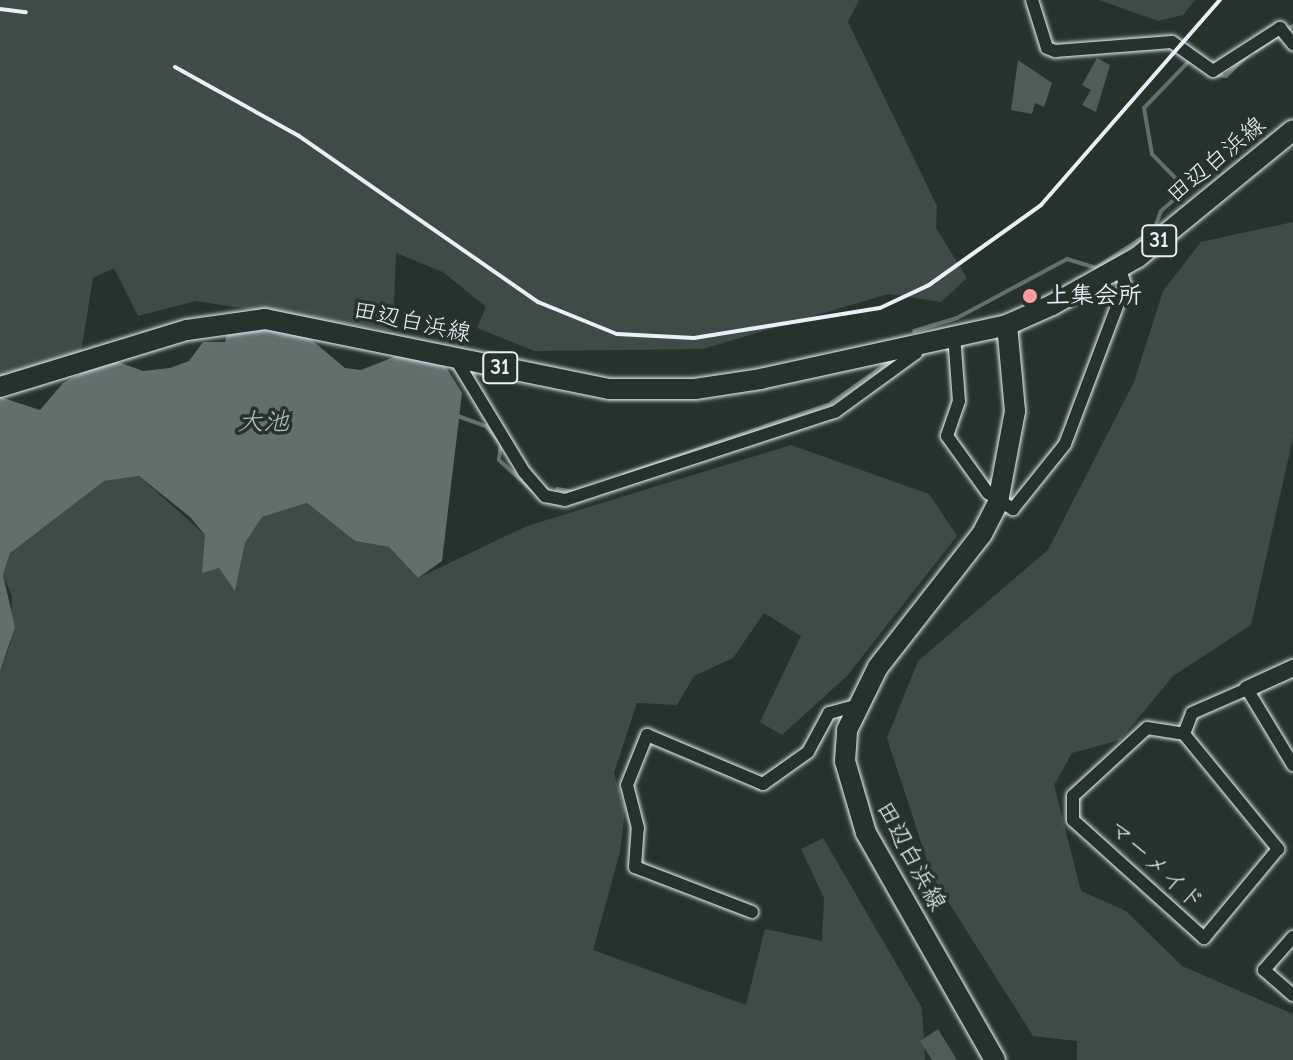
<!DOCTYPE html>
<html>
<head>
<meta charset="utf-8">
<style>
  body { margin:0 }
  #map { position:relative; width:1293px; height:1060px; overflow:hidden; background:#26332d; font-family:"Comic Neue","Klee One",sans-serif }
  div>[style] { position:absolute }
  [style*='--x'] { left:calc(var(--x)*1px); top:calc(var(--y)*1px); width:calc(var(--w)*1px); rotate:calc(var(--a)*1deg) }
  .green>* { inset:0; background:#3e4b47 }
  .water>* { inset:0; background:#636f6d }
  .stream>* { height:4px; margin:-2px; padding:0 2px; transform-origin:2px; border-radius:2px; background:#636f6d }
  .building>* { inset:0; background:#505c59 }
  .roads { filter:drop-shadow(0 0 2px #e8f1f8) drop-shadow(0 0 2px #e8f1f8) }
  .minor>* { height:12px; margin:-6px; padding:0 6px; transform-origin:6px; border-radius:6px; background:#26332d }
  .tertiary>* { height:16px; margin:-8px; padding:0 8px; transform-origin:8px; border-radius:8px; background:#26332d }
  .primary>* { height:20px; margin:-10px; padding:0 10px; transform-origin:10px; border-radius:10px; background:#26332d }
  .rail>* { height:4px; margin:-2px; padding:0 2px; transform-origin:2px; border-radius:2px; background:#e8f1f8 }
  .dots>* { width:22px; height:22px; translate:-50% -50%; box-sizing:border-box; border:4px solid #26332d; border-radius:50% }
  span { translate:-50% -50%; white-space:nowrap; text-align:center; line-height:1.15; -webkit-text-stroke:7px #26332d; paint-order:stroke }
  .shield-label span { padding:2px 6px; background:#26332d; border:2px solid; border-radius:6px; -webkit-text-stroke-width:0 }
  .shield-label { font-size:22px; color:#e8f1f8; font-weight:700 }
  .street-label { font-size:24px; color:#e8f1f8 }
  .poi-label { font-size:24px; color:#e8f1f8; font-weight:700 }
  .left { translate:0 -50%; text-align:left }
  .water-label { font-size:26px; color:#b3bdc0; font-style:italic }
</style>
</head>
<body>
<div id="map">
  <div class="green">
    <div style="clip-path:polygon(0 0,859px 0,848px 22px,937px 206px,936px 228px,967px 278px,941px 302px,888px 294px,703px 349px,534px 351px,477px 328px,486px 307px,443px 272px,396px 253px,393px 331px,196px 301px,138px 316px,114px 268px,93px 278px,81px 352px,0 377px)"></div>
    <div style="clip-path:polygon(1099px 0,1195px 0,1183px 15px,1158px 21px)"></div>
    <div style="clip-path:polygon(1293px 222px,1293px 438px,1251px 625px,1173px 676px,1120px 740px,1072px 753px,1054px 785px,1081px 891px,1126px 911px,1182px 966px,1293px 1014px,1293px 1060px,1077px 1060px,1077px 1041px,1033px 1036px,932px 876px,887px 738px,918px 661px,1048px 550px,1134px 382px,1163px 291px,1201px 242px)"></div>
    <div style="clip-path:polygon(791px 445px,929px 494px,957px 536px,847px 676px,782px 735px,760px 722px,801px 636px,764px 613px,733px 658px,694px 676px,677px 705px,637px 703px,614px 773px,625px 810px,620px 852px,593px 950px,746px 1005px,765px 929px,822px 941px,824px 898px,801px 849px,823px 838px,922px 1008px,925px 1060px,0 1060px,0 671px,11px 642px,12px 596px,3px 575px,10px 553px,70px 500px,103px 481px,139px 476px,205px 535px,203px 572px,219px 568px,235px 590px,245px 543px,262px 517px,307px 503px,355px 541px,389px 547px,418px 578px,527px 526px)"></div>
  </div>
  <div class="water">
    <div style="clip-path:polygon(228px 326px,302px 332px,345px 368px,361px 370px,399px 355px,446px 367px,462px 393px,442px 561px,418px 578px,389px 547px,355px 541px,307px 503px,262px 517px,245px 543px,235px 591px,219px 568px,202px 573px,205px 535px,190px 517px,139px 476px,104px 481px,10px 553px,3px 575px,15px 627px,0 671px,0 397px,40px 410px,63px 383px,110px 359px,143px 371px,170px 368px,189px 361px,203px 342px,225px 342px)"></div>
  </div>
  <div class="stream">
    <div style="--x:1255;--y:51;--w:45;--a:-33.3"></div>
    <div style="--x:1210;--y:75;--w:16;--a:4"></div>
    <div style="--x:1226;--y:76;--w:29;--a:-44"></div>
    <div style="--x:914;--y:331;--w:45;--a:-16.8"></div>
    <div style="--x:957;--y:318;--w:125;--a:-28.2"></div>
    <div style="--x:1067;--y:259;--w:30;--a:17"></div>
    <div style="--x:1096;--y:268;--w:69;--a:-33.2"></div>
    <div style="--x:1154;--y:230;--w:20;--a:-70"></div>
    <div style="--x:1161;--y:211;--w:33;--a:-41"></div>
    <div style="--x:1186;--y:189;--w:49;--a:-134.2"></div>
    <div style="--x:1152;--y:154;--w:47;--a:-99.9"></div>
    <div style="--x:1144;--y:108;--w:66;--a:-46.2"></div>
    <div style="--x:458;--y:416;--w:30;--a:20"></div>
    <div style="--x:486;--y:426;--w:23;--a:49"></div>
    <div style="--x:501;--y:443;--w:17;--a:97"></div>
    <div style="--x:499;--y:460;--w:45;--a:42.3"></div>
    <div style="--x:624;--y:475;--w:218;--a:-19"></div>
    <div style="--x:830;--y:404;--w:76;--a:-35.4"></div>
    <div style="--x:557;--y:489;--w:17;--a:10"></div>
  </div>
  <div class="building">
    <div style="clip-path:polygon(1097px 58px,1110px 65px,1096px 112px,1082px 105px,1091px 90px,1082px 85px)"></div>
    <div style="clip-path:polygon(1018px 60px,1052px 83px,1044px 107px,1035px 103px,1032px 114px,1011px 110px)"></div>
    <div style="clip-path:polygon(938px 1029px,957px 1060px,932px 1060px,920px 1041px)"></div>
  </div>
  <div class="roads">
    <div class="minor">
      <div style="--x:1032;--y:0;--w:50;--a:72.6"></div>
      <div style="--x:1047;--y:48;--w:9;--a:21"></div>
      <div style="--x:1055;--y:51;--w:117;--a:-4.4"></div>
      <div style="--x:1172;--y:42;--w:50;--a:35.3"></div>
      <div style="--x:1213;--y:71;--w:80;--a:-32.7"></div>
      <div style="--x:1280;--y:28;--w:21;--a:51"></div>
      <div style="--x:954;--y:335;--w:66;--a:85.7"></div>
      <div style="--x:959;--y:401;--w:37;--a:109"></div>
      <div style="--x:947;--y:436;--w:70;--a:54.3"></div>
      <div style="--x:988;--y:493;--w:30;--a:33"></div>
      <div style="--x:1013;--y:509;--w:83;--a:-51.3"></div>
      <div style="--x:1065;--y:444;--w:170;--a:-69.3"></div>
      <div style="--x:1125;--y:285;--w:16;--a:-108"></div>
      <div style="--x:455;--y:358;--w:133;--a:58.8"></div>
      <div style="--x:524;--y:472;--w:32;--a:49"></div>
      <div style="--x:545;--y:496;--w:20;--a:11"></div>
      <div style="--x:565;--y:500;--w:284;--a:-18.1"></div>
      <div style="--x:835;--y:412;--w:100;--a:-36.1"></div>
      <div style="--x:916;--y:353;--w:10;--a:-84"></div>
      <div style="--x:1184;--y:734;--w:149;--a:50.7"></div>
      <div style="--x:1278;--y:849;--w:116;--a:129.7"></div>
      <div style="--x:1204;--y:938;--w:176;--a:-138"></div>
      <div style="--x:1073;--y:820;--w:24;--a:-90"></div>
      <div style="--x:1073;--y:796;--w:100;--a:-42.6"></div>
      <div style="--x:1147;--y:728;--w:37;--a:9"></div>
      <div style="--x:1184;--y:734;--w:22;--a:-69"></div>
      <div style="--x:1192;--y:713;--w:60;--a:-23.6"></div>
      <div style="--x:1247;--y:689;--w:89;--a:58.8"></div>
      <div style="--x:752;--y:912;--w:125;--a:-159"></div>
      <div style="--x:635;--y:867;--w:39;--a:-86"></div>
      <div style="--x:638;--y:828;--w:44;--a:-104.3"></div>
      <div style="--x:627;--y:785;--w:54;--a:-68.2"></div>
      <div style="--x:647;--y:735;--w:126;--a:22.9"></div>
      <div style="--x:763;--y:784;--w:55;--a:-35.4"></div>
      <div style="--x:808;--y:752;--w:44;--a:-61.7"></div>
      <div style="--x:829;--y:713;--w:28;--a:-15"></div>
      <div style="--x:1293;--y:937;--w:44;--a:131.3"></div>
      <div style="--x:1264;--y:970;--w:38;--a:41"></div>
    </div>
    <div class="tertiary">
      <div style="--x:1247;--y:689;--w:51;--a:-24.5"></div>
    </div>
    <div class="primary">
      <div style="--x:0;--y:387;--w:195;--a:-17"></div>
      <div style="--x:187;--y:330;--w:79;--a:-8"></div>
      <div style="--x:265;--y:319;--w:351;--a:11.5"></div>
      <div style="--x:609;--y:389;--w:86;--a:0"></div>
      <div style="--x:695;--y:389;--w:66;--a:-8.7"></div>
      <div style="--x:760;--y:379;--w:253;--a:-12.3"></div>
      <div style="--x:1007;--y:325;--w:49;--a:-24"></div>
      <div style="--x:1052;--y:305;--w:98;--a:-29.2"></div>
      <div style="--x:1138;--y:257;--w:200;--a:-39.3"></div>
      <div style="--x:995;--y:1060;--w:261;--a:-119.6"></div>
      <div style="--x:866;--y:833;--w:75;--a:-106.3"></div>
      <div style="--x:845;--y:761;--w:31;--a:-86"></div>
      <div style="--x:847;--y:730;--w:70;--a:-63.8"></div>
      <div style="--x:878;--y:667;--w:169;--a:-52"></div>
      <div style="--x:982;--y:534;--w:36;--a:-63"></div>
      <div style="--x:998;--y:502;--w:93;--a:-79.4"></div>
      <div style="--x:1015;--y:411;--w:86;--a:-95.3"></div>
    </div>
  </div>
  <div class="rail">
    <div style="--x:0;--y:9;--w:26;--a:7"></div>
    <div style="--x:175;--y:67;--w:142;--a:29.1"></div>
    <div style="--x:299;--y:136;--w:291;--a:34.8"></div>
    <div style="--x:538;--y:302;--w:85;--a:22.1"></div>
    <div style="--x:617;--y:334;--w:77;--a:3"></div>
    <div style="--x:694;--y:338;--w:188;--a:-9.2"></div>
    <div style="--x:880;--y:308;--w:54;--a:-25.1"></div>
    <div style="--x:929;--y:285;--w:138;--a:-35.5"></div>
    <div style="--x:1041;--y:205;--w:272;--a:-48.9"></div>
  </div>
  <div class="dots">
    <div style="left:1030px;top:296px;background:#ff9aa2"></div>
  </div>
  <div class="shield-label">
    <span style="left:1159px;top:241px">31</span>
    <span style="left:500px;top:368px">31</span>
  </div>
  <div class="street-label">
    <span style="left:1216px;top:160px;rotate:-40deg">田辺白浜線</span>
    <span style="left:412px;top:322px;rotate:12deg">田辺白浜線</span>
    <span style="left:911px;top:856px;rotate:62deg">田辺白浜線</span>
    <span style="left:1156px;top:865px;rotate:42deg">マーメイド</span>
  </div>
  <div class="poi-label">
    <span class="left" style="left:1046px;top:296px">上集会所</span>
  </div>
  <div class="water-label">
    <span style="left:263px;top:423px">大池</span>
  </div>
</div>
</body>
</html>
